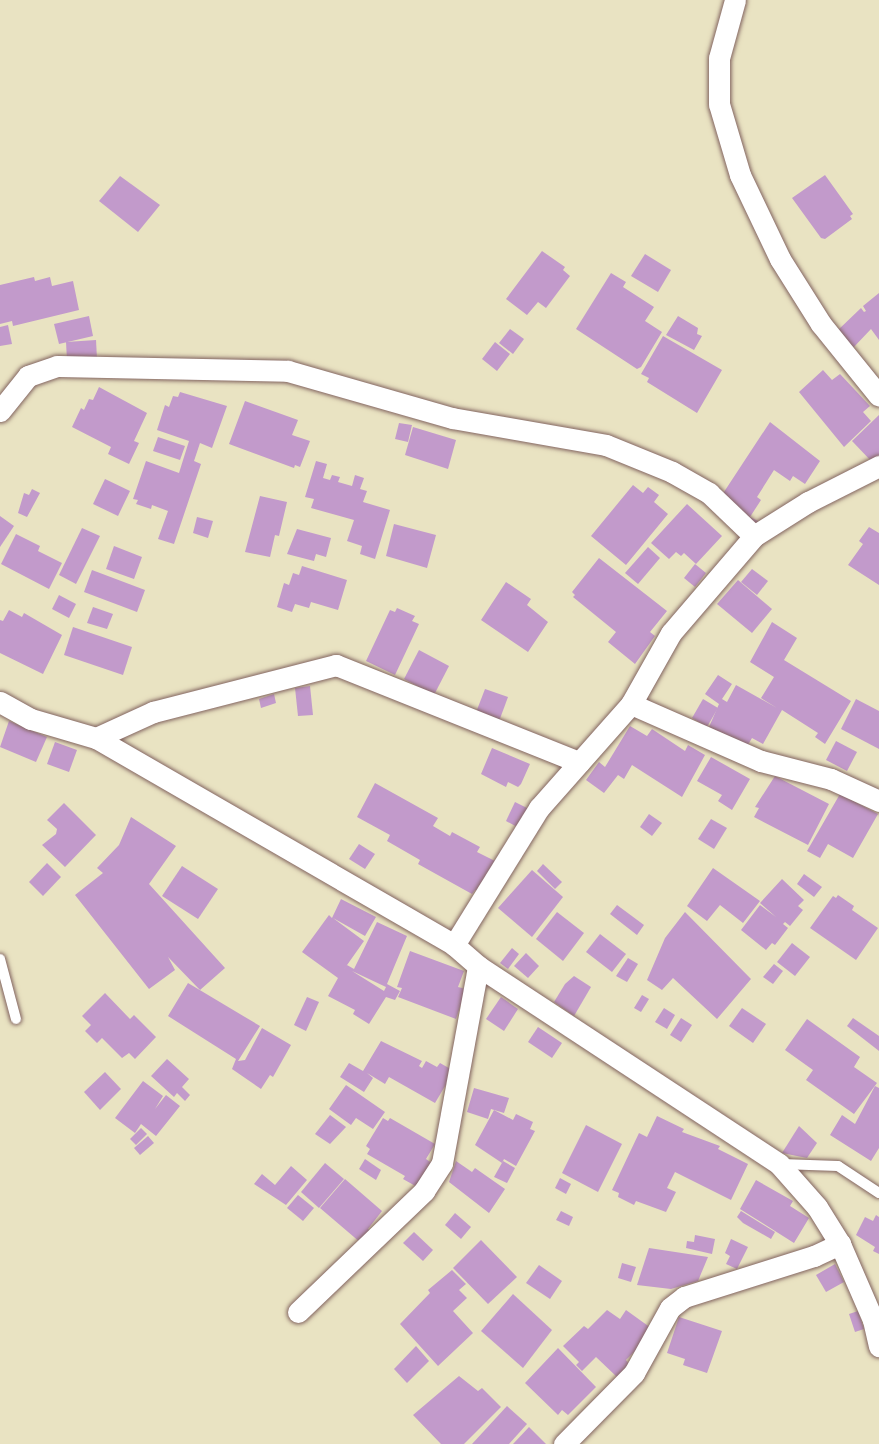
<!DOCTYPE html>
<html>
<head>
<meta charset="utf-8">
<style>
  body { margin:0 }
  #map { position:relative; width:879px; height:1444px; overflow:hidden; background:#e9e3c2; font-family:Caveat,sans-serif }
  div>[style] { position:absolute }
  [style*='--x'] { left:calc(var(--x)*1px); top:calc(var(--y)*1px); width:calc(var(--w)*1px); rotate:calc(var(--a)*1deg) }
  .building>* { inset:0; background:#c29acb }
  .roads { filter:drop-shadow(0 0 2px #826460) drop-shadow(0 0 2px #826460) }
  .lane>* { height:10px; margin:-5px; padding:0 5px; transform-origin:5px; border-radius:5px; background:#fff }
  .street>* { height:21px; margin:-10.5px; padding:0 10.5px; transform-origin:10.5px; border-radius:10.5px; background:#fff }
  span { translate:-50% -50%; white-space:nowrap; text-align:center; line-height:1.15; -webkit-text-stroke:5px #f7f3e8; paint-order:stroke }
</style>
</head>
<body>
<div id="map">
  <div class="building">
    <div style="clip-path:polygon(825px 175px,853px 214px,850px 216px,852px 219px,825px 239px,821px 238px,792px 198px)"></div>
    <div style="clip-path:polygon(120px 176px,160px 205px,138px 232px,99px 201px)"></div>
    <div style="clip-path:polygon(542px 251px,565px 267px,563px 270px,570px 276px,546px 308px,538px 302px,527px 315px,506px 299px)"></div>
    <div style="clip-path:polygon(645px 254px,671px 270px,658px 292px,631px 276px)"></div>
    <div style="clip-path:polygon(611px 273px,626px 282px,623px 287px,654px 307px,645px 321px,662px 332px,641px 367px,637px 369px,576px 329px)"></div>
    <div style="clip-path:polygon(34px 277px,35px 281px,50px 277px,52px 286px,73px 281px,79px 310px,13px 326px,12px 321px,0 324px,0 285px)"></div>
    <div style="clip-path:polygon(879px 293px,879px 340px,871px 329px,853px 348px,837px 331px,861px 308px,864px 312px,866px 311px,863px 306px)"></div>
    <div style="clip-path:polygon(89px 316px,93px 336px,59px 344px,54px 324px)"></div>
    <div style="clip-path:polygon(678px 316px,698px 328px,697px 334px,702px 336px,694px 350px,666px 335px)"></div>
    <div style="clip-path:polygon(8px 325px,12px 344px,0 346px,0 327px)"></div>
    <div style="clip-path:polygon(510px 329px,524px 339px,513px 354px,499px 343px)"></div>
    <div style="clip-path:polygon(663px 336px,722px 370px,697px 413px,647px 382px,649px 378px,641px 374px)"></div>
    <div style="clip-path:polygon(96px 340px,97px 359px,67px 360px,66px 342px)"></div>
    <div style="clip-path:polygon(495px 342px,510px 354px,497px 371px,482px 359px)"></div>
    <div style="clip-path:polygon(823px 370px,832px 380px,840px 374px,870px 406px,863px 412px,871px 421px,844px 447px,799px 392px)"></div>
    <div style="clip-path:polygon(99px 387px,147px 413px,134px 441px,139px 443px,129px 464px,108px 454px,111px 447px,72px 427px,81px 408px,84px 410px,89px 399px,93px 400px)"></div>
    <div style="clip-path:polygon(180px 392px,227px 406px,212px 448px,200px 443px,194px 461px,201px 464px,174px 544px,158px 539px,168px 511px,152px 505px,151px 509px,136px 504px,138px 500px,133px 499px,146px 461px,179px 473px,189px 441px,157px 430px,165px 405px,169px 407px,173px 396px,178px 397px)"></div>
    <div style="clip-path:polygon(245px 401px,298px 420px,292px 435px,310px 441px,300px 467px,295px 465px,294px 468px,229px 444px)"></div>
    <div style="clip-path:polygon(879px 415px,879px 457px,873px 463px,852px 441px)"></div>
    <div style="clip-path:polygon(770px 422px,820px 461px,805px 484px,793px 476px,790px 481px,774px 470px,757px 497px,761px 500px,750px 517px,758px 521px,754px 528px,720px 498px)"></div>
    <div style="clip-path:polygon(399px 423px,412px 425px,408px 442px,395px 439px)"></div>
    <div style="clip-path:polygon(413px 427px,456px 440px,448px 469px,405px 455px)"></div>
    <div style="clip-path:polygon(158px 437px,185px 446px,180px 460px,153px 451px)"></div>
    <div style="clip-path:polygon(316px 461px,327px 464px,323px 478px,330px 480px,332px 475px,340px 477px,338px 482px,352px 486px,355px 475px,364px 478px,360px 489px,367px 491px,363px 502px,390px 510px,375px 559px,360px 554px,362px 546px,347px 541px,354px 520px,311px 508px,314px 499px,305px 497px)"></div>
    <div style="clip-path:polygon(105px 479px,130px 491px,118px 516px,93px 504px)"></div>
    <div style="clip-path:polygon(633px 485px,643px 493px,648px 487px,659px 495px,654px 502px,668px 514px,626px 565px,591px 536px)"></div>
    <div style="clip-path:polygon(32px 489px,40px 493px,27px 517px,18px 513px,24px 493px,29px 495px)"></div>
    <div style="clip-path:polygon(260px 496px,287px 502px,279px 536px,275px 535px,270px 557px,245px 552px)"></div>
    <div style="clip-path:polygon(687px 504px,722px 536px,696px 564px,684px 553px,681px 556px,676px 552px,669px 559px,651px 543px)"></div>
    <div style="clip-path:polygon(0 516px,14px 526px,0 547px)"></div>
    <div style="clip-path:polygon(197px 517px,213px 521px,208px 538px,193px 533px)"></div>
    <div style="clip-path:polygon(394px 524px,436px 535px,427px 568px,386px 556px)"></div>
    <div style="clip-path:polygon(869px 527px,879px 533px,879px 585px,848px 565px,863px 544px,859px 541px)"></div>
    <div style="clip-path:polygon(82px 528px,100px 536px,76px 584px,59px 575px)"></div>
    <div style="clip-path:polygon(297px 529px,331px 538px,326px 557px,316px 554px,314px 561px,287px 554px)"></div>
    <div style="clip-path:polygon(16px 534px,40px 546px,38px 551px,62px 563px,49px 589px,1px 564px)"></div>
    <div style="clip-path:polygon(114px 546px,142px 557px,134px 579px,106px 569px)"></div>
    <div style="clip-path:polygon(648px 547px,660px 558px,638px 584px,625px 573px)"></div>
    <div style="clip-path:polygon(599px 558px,667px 611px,650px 632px,655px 636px,635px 664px,608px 642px,616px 632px,573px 597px,575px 595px,572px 592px)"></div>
    <div style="clip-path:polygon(695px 564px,706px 573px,695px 587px,684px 578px)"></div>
    <div style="clip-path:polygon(302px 566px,347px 580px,338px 610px,311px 602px,309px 608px,295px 604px,292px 612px,277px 607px,284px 583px,289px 585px,293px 573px,299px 575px)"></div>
    <div style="clip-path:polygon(752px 569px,768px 581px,757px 595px,741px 582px)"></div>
    <div style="clip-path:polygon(92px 570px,145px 590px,137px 612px,84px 592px)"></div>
    <div style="clip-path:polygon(738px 580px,772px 609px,752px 633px,717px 604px)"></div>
    <div style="clip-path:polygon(506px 582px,531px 599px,527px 605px,548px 622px,528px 652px,481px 620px)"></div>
    <div style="clip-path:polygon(59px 595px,76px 604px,69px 618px,52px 609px)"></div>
    <div style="clip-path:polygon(93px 607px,113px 614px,107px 629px,87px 623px)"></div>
    <div style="clip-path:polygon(397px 608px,415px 616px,412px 621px,419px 624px,395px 675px,366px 661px,390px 610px,395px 612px)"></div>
    <div style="clip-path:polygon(9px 610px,22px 617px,24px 613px,62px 635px,43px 674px,0 653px,0 620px,3px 621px)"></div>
    <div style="clip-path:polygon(772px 622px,797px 638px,784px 660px,851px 701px,825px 744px,815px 737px,818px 733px,782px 710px,763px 744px,752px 738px,746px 748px,709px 727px,719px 704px,705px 694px,718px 675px,732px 684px,722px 699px,727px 702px,736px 685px,777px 708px,761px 698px,774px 677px,750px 662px)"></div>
    <div style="clip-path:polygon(73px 627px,132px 647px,123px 675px,64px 655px)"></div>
    <div style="clip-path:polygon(419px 650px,449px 666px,434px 695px,404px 679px)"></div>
    <div style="clip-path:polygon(310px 686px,313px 715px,298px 716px,295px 688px)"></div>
    <div style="clip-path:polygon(485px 689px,508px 697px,498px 724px,475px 715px)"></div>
    <div style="clip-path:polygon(274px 694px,276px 703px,261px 708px,259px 699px)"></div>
    <div style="clip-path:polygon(703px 699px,718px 708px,707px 727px,692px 718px)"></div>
    <div style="clip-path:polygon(856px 699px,879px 711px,879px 749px,841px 729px)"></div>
    <div style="clip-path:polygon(9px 721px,47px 737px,36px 762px,0 747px)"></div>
    <div style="clip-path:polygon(630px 726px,647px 736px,652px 729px,685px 751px,688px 745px,705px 755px,682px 797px,632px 765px,624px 779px,618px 775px,604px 793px,586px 780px,599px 762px,605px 767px)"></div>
    <div style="clip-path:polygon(836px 741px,857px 752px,847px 771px,826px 760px)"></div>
    <div style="clip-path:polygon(55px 742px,77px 750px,69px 772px,47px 764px)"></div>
    <div style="clip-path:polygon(492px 748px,530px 764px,521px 784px,518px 787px,508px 782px,506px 787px,481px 774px)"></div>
    <div style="clip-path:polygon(711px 757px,750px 779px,732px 810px,718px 801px,722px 795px,697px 781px)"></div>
    <div style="clip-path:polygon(775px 776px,829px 804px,808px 845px,754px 817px,759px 808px,755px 807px)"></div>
    <div style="clip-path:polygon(375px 783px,438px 818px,433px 826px,450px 836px,452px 832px,480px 847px,477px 852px,495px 861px,479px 891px,475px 890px,472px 894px,418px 864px,420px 860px,387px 841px,390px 835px,357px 817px)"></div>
    <div style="clip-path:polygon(840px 794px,878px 814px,853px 858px,828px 844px,820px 858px,807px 851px)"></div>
    <div style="clip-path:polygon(515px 802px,531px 810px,521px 829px,506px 821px)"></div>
    <div style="clip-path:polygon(64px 803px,96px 835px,65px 867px,42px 845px,56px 834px,57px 829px,47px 820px)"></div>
    <div style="clip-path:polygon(649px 814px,662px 823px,652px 836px,640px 827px)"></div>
    <div style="clip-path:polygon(131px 817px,176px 846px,149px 884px,225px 968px,200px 990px,168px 957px,175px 970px,149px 989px,75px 895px,103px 873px,97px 868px,119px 845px)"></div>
    <div style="clip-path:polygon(711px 819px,727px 828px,714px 849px,698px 839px)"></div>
    <div style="clip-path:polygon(359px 844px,375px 854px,365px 869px,349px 859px)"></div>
    <div style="clip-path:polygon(47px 863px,61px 877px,43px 896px,29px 882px)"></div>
    <div style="clip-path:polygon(543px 864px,562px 882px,555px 889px,537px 871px)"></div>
    <div style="clip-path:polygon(182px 866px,218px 889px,198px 919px,162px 896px)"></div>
    <div style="clip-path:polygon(713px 868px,760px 901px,743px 923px,720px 905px,707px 921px,687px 906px)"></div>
    <div style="clip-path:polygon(532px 870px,563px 897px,532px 937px,498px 908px)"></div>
    <div style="clip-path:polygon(804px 874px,822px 887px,814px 897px,797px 884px)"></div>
    <div style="clip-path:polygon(782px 879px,804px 900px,798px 906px,803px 910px,790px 926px,785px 922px,783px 924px,788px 928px,775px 945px,772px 943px,766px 950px,741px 930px,760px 905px,776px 917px,760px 903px)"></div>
    <div style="clip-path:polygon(838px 895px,854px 906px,852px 910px,878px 928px,856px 960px,810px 928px,833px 896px,836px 898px)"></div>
    <div style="clip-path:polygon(evenodd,341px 899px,376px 917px,365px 936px,333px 918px,364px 941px,340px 975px,347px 965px,354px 969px,377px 922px,407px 936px,387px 984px,400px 991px,395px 1000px,386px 997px,369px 1024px,353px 1014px,355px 1010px,328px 996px,338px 978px,302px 952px,329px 915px,332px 918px,341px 899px,352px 971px,386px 987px,384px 991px,352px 971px)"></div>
    <div style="clip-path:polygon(617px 905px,644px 925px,637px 935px,610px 914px)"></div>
    <div style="clip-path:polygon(557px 912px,584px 933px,563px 961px,536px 939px)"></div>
    <div style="clip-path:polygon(685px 912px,751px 979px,717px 1019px,673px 978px,662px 990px,647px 980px,665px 938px)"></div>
    <div style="clip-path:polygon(600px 934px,626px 954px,612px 972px,586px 952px)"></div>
    <div style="clip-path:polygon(792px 943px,810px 957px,795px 976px,777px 962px)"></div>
    <div style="clip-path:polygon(512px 948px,519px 954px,508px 969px,500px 963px)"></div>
    <div style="clip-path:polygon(410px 951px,464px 971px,458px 987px,466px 989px,456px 1019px,398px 997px,402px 988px,397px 987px)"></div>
    <div style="clip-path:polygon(526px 953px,539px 966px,528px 978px,514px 966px)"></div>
    <div style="clip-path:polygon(628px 958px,638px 964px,627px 982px,616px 976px)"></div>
    <div style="clip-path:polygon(774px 964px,783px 971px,773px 984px,763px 977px)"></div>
    <div style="clip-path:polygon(574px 976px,591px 987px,574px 1016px,554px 1002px,565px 984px)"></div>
    <div style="clip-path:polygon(188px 983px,260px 1026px,238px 1061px,245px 1060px,262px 1028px,291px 1045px,273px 1077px,270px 1075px,261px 1089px,232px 1069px,236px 1059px,168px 1016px)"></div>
    <div style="clip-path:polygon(105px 993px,130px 1019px,134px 1015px,156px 1037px,135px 1059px,129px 1053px,122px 1058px,102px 1038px,97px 1043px,85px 1031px,91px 1025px,82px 1016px)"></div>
    <div style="clip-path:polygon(642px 995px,649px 999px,641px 1012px,634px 1008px)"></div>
    <div style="clip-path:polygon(307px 997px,319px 1002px,306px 1031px,294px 1025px)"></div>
    <div style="clip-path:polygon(501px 997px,518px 1009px,504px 1031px,486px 1019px)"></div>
    <div style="clip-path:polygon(664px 1008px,675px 1015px,667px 1029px,655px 1022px)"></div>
    <div style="clip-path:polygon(742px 1008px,766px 1024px,753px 1043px,729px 1026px)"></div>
    <div style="clip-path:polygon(681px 1018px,692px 1025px,681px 1042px,670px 1035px)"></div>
    <div style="clip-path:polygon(853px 1018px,879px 1036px,879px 1051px,847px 1026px)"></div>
    <div style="clip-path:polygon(807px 1019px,860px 1057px,854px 1067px,877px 1083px,854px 1114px,806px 1080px,813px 1070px,785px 1050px)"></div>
    <div style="clip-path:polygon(538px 1027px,562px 1043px,552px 1058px,528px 1042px)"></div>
    <div style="clip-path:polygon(381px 1041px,422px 1061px,419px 1066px,422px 1068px,426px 1061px,437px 1067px,440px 1063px,454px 1071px,435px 1103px,389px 1077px,385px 1084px,367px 1073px,373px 1078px,364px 1092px,340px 1077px,349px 1063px,363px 1071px)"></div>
    <div style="clip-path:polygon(167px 1059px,189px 1079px,182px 1087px,190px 1095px,185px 1101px,177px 1093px,174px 1097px,151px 1076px)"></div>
    <div style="clip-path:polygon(105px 1072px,121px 1089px,100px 1110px,84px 1092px)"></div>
    <div style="clip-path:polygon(143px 1081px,163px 1096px,155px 1109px,166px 1095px,180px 1106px,156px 1136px,141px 1124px,135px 1133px,115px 1118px)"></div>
    <div style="clip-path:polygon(346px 1085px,385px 1112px,373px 1129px,356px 1118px,351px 1125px,329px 1109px)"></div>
    <div style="clip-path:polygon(875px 1086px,879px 1088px,879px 1148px,871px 1161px,830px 1135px,842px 1115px,855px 1124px)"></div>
    <div style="clip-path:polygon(474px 1088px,509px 1098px,504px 1113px,491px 1109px,488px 1119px,467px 1112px)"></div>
    <div style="clip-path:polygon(494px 1110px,513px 1120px,516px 1114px,533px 1122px,530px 1129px,535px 1131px,516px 1166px,504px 1159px,502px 1163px,475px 1145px)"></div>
    <div style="clip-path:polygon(330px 1115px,346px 1127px,330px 1144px,315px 1134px)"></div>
    <div style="clip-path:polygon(657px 1116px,684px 1129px,682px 1132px,720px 1146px,718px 1149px,748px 1164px,731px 1200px,675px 1172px,667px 1188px,676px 1192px,666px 1212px,636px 1201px,634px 1205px,618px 1197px,619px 1193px,612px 1190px,639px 1133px,647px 1137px)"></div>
    <div style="clip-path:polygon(383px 1118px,388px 1121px,390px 1118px,435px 1144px,426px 1159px,433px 1164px,419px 1188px,403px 1179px,405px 1176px,367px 1154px,370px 1149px,366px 1146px)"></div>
    <div style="clip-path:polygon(586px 1125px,622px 1144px,598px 1192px,562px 1173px)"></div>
    <div style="clip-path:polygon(799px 1126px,817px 1143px,807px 1158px,782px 1153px)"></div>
    <div style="clip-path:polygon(141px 1128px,147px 1134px,136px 1145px,130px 1139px)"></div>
    <div style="clip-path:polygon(148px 1136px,154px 1143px,140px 1155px,134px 1148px)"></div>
    <div style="clip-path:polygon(365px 1159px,381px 1170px,376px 1180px,359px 1169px)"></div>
    <div style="clip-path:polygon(456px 1161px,472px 1172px,475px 1168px,505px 1189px,489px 1213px,449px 1182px)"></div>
    <div style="clip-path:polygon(503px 1161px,515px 1168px,507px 1183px,494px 1177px)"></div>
    <div style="clip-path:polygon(325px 1163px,344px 1179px,319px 1208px,301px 1192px)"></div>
    <div style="clip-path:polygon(291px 1166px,307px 1180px,286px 1205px,254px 1184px,262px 1174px,275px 1185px)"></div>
    <div style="clip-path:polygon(560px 1178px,571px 1184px,566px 1194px,555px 1188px)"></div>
    <div style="clip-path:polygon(345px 1179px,382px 1211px,368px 1229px,372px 1232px,361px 1243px,320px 1208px)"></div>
    <div style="clip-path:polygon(756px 1180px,793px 1201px,790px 1206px,809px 1218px,794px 1243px,740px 1209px)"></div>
    <div style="clip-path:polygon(298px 1195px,314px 1208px,303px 1221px,287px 1208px)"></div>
    <div style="clip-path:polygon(561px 1211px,573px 1217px,569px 1226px,556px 1220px)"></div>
    <div style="clip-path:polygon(741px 1211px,775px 1232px,771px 1239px,743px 1223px,737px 1217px)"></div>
    <div style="clip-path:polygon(455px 1213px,471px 1227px,461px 1239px,445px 1225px)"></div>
    <div style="clip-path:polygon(876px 1215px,879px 1217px,879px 1254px,873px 1251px,875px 1247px,856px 1235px,865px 1217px,873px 1221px)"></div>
    <div style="clip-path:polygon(414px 1232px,433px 1250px,423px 1261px,403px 1243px)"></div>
    <div style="clip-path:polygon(695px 1235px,715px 1239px,712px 1254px,686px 1248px,687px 1241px,694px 1242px)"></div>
    <div style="clip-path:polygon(731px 1239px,748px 1247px,737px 1269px,726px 1264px,730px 1256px,725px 1253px)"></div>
    <div style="clip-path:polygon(481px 1240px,517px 1277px,488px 1304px,453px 1268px)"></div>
    <div style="clip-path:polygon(649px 1248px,708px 1257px,698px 1281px,671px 1289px,637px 1285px)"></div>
    <div style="clip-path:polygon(622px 1263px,636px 1267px,631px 1282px,618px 1278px)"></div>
    <div style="clip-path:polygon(835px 1264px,844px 1282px,826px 1292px,816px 1275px)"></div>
    <div style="clip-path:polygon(539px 1265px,562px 1281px,550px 1299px,526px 1283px)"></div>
    <div style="clip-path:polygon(452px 1270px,466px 1284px,459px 1290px,467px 1298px,453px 1311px,473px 1333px,438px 1366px,400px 1324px,430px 1293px,428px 1290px)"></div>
    <div style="clip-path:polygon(513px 1294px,552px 1330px,523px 1368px,481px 1331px)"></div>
    <div style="clip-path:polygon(607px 1310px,620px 1319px,626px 1310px,651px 1328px,643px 1343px,626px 1360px,629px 1364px,617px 1377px,596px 1357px,582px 1371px,576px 1365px,579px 1362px,563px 1346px,584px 1326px,588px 1329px)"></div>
    <div style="clip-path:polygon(858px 1311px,864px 1329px,855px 1332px,849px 1314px)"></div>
    <div style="clip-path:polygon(679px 1317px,722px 1331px,707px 1373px,683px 1365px,685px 1359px,667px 1353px)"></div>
    <div style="clip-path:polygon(416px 1346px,429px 1361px,407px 1383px,394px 1369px)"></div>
    <div style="clip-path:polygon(558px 1348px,596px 1387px,568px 1415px,562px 1410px,558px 1415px,525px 1383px)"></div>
    <div style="clip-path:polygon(459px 1376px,478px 1391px,482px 1388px,501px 1407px,464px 1444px,441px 1444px,413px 1415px)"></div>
    <div style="clip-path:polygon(507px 1406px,527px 1424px,509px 1444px,472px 1444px)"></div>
    <div style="clip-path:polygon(529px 1427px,546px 1444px,513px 1444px)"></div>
  </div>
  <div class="roads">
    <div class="lane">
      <div style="--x:0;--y:959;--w:62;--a:75.1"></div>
      <div style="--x:781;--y:1164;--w:57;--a:2"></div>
      <div style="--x:838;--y:1166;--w:49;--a:33.4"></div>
    </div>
    <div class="street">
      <div style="--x:735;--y:0;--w:60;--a:105.4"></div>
      <div style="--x:719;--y:58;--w:46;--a:90"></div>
      <div style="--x:719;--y:104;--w:74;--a:73.5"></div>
      <div style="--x:740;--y:175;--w:93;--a:64.5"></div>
      <div style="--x:780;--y:259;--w:77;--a:57.8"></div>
      <div style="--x:821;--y:324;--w:92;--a:51.1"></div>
      <div style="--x:0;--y:411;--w:45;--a:-51.3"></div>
      <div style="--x:28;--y:376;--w:31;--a:-19"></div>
      <div style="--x:57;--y:366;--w:231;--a:1.2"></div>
      <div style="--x:288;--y:371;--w:171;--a:16"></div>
      <div style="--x:452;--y:418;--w:156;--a:9.9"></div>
      <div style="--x:606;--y:445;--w:71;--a:22.2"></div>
      <div style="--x:672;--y:472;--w:43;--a:29.6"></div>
      <div style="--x:709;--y:493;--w:62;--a:43.7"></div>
      <div style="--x:0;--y:702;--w:35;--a:29"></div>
      <div style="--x:31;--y:719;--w:68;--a:16.3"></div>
      <div style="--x:96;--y:738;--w:414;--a:30"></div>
      <div style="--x:454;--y:945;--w:32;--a:41"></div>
      <div style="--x:478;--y:966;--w:360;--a:33.3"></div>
      <div style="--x:779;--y:1164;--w:57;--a:48.5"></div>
      <div style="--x:817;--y:1207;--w:44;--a:58.1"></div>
      <div style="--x:840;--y:1244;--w:83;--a:66.5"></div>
      <div style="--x:873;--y:1320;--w:27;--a:77"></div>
      <div style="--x:631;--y:704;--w:142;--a:23.7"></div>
      <div style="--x:761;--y:761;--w:72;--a:14.4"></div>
      <div style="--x:831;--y:779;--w:53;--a:24.6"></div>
      <div style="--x:96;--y:738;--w:63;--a:-24.5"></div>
      <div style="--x:153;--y:712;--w:189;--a:-14.4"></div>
      <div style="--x:336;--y:665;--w:262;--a:21.8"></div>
      <div style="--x:454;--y:945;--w:161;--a:-58.2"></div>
      <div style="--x:539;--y:808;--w:139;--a:-48.5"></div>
      <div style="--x:631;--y:704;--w:81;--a:-60.6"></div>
      <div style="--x:671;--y:633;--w:128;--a:-49.4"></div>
      <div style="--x:754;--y:536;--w:64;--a:-32.2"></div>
      <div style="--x:808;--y:502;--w:80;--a:-26.9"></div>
      <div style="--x:298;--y:1312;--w:175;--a:-43.8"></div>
      <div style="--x:424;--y:1191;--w:33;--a:-57"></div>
      <div style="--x:442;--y:1163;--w:200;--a:-79.6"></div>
      <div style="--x:564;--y:1444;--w:100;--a:-45.4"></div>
      <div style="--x:634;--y:1373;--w:74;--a:-61"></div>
      <div style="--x:670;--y:1308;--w:18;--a:-38"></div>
      <div style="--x:684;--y:1297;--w:136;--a:-17.5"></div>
      <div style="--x:814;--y:1256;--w:29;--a:-25"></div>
    </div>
  </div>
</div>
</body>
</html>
